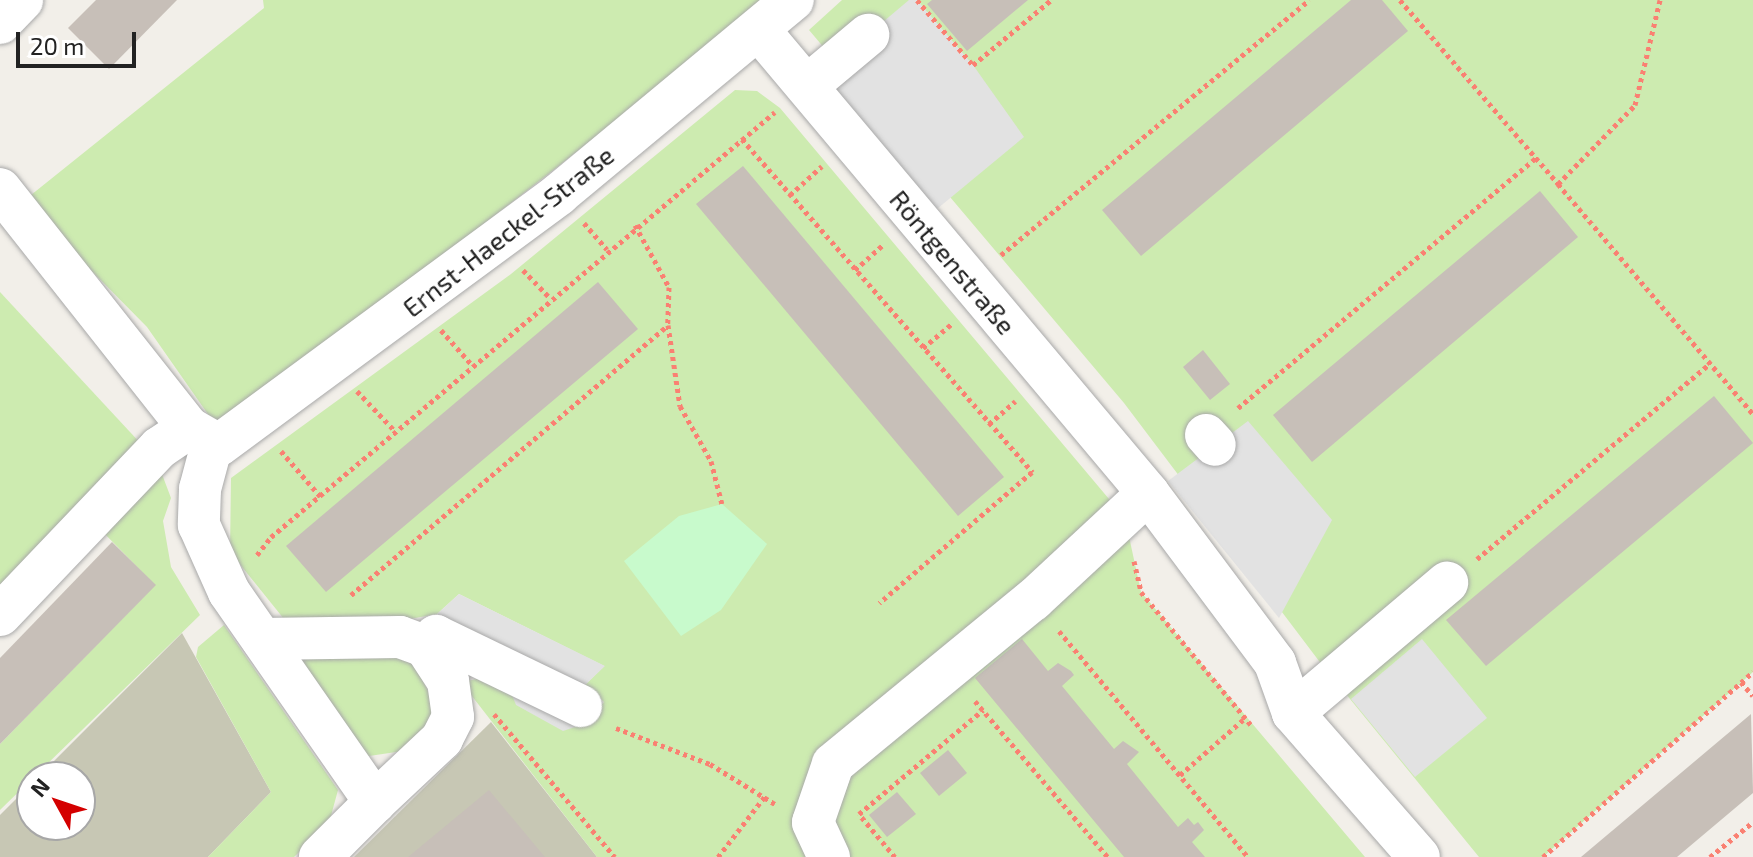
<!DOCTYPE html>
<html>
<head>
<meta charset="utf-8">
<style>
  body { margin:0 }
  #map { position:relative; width:1753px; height:857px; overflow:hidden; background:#f2efe9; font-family:"Exo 2",sans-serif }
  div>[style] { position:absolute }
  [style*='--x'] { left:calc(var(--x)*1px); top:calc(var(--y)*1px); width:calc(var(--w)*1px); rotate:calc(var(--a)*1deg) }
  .construction>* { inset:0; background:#c7c7b4 }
  .grass>* { inset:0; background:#cdebb0 }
  .park>* { inset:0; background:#c8facc }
  .parking>* { inset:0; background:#e2e2e2 }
  .building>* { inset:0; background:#c7bfb8 }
  .path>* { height:5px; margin-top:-2.5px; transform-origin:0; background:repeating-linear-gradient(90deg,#fa8072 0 4px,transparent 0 8px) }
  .roads { filter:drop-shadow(0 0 2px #a9a9a9) drop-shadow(0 0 2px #a9a9a9) }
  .minor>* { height:42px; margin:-21px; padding:0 21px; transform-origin:21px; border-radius:21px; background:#fff }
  span { translate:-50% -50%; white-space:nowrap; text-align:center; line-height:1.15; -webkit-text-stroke:7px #fff; paint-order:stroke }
  .street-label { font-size:26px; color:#222 }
  .north { position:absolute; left:16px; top:761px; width:80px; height:80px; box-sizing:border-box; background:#fff; border:2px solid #a7a7a7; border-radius:50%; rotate:310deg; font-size:22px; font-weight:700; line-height:32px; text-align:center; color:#222 }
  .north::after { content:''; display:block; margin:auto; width:28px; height:36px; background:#d40000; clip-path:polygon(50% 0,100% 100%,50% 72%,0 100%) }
  .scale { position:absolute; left:16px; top:32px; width:120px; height:36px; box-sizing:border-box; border:4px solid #222; border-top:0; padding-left:10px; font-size:24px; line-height:28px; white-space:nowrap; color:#222; -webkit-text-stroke:6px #fff; paint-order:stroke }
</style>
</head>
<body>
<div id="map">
  <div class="construction">
    <div style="clip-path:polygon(182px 633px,271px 792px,208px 857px,0 857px,0 815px,32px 783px,32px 825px,80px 825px,80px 777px,38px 777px)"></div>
    <div style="clip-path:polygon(491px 722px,597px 857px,354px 857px)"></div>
  </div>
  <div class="grass">
    <div style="clip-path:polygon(263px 0,763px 0,683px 69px,219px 430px,147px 327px,75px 254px,31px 195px,264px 8px)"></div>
    <div style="clip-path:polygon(842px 0,1753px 0,1753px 672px,1543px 857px,1479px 857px,1319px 661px,1124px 403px,809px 30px)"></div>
    <div style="clip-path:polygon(735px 90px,757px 91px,780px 108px,1125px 518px,1141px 592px,1365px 857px,597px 857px,461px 682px,504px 674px,584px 724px,604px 702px,585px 685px,604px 666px,459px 594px,437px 614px,410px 619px,284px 619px,230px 552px,231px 478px,511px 274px)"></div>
    <div style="clip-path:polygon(0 292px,143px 446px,0 593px)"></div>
    <div style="clip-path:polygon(157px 461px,171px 498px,163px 521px,171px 567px,200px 615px,0 810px,0 744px,155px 585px,97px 526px)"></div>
    <div style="clip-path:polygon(224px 625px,338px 790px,329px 823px,294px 857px,208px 857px,271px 792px,196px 657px,198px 647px)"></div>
    <div style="clip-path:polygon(379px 650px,415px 664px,434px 704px,428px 728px,403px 751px,369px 756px,344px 739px,295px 656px)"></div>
  </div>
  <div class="park">
    <div style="clip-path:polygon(722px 504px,767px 544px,721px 610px,681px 636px,624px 561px,679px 516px)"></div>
  </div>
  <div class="parking">
    <div style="clip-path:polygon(909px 0,917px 0,973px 65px,1024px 137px,920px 223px,807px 86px)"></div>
    <div style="clip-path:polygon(1248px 421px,1332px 520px,1279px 618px,1168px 481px)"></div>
    <div style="clip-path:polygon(459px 594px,605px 666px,585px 685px,437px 614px)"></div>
    <div style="clip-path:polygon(1422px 639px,1487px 718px,1415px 777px,1351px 699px)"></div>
    <div style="clip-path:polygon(507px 682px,584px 724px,563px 731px,516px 705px)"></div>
  </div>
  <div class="building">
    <div style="clip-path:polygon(96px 0,177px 0,109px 69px,68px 28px)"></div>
    <div style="clip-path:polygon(932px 0,1028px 0,967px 51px,927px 4px)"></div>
    <div style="clip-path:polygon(1351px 0,1382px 0,1408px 31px,1141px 256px,1102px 210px)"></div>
    <div style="clip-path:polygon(743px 166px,1004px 477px,958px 516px,696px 204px)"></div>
    <div style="clip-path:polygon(1540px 191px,1578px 237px,1312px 462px,1273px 415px)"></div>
    <div style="clip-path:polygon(598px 282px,638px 329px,326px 592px,286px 546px)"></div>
    <div style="clip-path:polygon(1203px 350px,1230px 384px,1210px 400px,1183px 367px)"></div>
    <div style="clip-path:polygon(1714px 396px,1753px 443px,1486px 666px,1446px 620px)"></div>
    <div style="clip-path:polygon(112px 542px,156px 585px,0 744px,0 658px)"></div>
    <div style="clip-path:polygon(1022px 639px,1048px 671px,1058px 663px,1071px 671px,1074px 675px,1062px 686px,1114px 749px,1123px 741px,1139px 752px,1127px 764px,1178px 827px,1188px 818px,1194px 825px,1198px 822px,1204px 830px,1192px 842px,1205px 857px,1124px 857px,975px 678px)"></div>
    <div style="clip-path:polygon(1751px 714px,1753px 793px,1677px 857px,1581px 857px)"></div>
    <div style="clip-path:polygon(948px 750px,967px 773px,939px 796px,920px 773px)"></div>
    <div style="clip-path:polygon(489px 790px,545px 857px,408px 857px)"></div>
    <div style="clip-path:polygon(897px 792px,916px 814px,887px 837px,869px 815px)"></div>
  </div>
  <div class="path">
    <div style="--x:917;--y:0;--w:86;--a:49.3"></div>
    <div style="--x:973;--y:65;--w:102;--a:-39.8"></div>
    <div style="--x:1400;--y:0;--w:243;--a:49.3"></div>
    <div style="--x:1558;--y:184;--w:110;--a:-45.7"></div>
    <div style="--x:1635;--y:105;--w:108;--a:-76.6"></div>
    <div style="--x:742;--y:139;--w:442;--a:48.9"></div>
    <div style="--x:1032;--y:472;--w:201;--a:139.4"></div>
    <div style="--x:1558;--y:184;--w:302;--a:49.7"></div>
    <div style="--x:790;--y:195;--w:43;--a:-42.2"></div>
    <div style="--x:584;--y:223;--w:35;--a:49"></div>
    <div style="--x:635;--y:225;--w:71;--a:61.3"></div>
    <div style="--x:669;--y:287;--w:38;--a:92"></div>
    <div style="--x:668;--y:325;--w:82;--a:81.6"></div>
    <div style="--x:680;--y:406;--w:63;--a:60.6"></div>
    <div style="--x:711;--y:461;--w:44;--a:75.7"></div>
    <div style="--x:1001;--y:255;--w:400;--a:-39.6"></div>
    <div style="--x:523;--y:270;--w:39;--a:46"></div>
    <div style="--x:855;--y:270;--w:39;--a:-42"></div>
    <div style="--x:441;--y:330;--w:47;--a:48.5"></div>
    <div style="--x:923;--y:348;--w:39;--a:-40"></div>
    <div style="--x:357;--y:391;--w:55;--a:46.5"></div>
    <div style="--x:1238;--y:408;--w:389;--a:-40"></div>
    <div style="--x:989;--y:424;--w:35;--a:-41"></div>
    <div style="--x:281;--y:451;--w:60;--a:49.1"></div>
    <div style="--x:257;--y:555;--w:23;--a:-52"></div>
    <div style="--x:271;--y:537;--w:659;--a:-40.14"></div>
    <div style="--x:1477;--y:559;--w:303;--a:-40"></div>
    <div style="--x:1134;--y:561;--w:32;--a:77"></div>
    <div style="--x:1141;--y:592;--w:174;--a:50.4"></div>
    <div style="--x:351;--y:595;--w:416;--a:-40.4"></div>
    <div style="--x:1059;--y:631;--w:295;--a:50.1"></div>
    <div style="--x:1741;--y:682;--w:18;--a:49"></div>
    <div style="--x:975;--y:701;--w:205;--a:49.6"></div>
    <div style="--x:494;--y:714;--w:187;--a:49.8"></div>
    <div style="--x:616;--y:728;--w:101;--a:21"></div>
    <div style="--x:710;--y:764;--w:76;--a:31.6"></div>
    <div style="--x:1180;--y:775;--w:86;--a:-41.2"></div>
    <div style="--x:718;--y:857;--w:78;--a:-52.3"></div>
    <div style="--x:895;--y:857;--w:56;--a:-129.9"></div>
    <div style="--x:859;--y:814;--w:162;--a:-40"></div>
    <div style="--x:1543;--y:857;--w:280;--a:-41.4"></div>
    <div style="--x:1710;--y:857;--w:55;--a:-39.1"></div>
  </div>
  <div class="roads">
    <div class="minor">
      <div style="--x:0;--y:23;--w:32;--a:-46"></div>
      <div style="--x:759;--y:30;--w:605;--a:49.96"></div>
      <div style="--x:1148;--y:493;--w:212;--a:53.2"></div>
      <div style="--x:1275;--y:663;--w:53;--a:70.2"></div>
      <div style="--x:1293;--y:713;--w:191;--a:48.8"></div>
      <div style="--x:807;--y:86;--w:80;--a:-39.9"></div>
      <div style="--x:0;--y:189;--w:305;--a:51.7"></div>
      <div style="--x:189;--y:428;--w:34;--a:30"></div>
      <div style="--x:219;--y:445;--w:423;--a:-36.4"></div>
      <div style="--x:559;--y:194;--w:304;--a:-39.7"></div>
      <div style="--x:1206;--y:435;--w:13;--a:48"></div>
      <div style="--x:212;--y:444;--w:47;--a:104.9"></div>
      <div style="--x:200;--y:489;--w:36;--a:92"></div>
      <div style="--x:199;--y:525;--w:73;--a:65.9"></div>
      <div style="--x:229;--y:592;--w:256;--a:55.2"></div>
      <div style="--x:375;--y:802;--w:78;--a:135"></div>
      <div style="--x:0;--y:615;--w:231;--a:-46.4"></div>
      <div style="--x:159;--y:448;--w:36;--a:-34"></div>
      <div style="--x:262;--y:639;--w:138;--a:-0.8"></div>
      <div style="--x:400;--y:637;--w:27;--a:20"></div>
      <div style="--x:425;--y:646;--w:42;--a:56.7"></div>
      <div style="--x:448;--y:681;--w:36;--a:82"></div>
      <div style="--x:453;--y:717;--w:25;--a:117"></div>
      <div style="--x:442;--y:739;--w:92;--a:136.8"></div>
      <div style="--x:425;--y:646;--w:15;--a:-42"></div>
      <div style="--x:436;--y:636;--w:161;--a:25.8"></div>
      <div style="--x:1293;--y:713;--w:202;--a:-40.2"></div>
      <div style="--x:829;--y:857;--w:38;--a:-115"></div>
      <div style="--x:813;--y:822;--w:61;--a:-71"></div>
      <div style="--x:833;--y:764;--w:259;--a:-39.4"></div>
      <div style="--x:1033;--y:600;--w:157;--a:-42.9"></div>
    </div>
  </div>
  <div class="street-label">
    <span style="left:508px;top:231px;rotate:-38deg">Ernst-Haeckel-Straße</span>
    <span style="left:953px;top:262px;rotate:50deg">Röntgenstraße</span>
  </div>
  <div class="north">N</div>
  <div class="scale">20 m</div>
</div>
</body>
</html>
